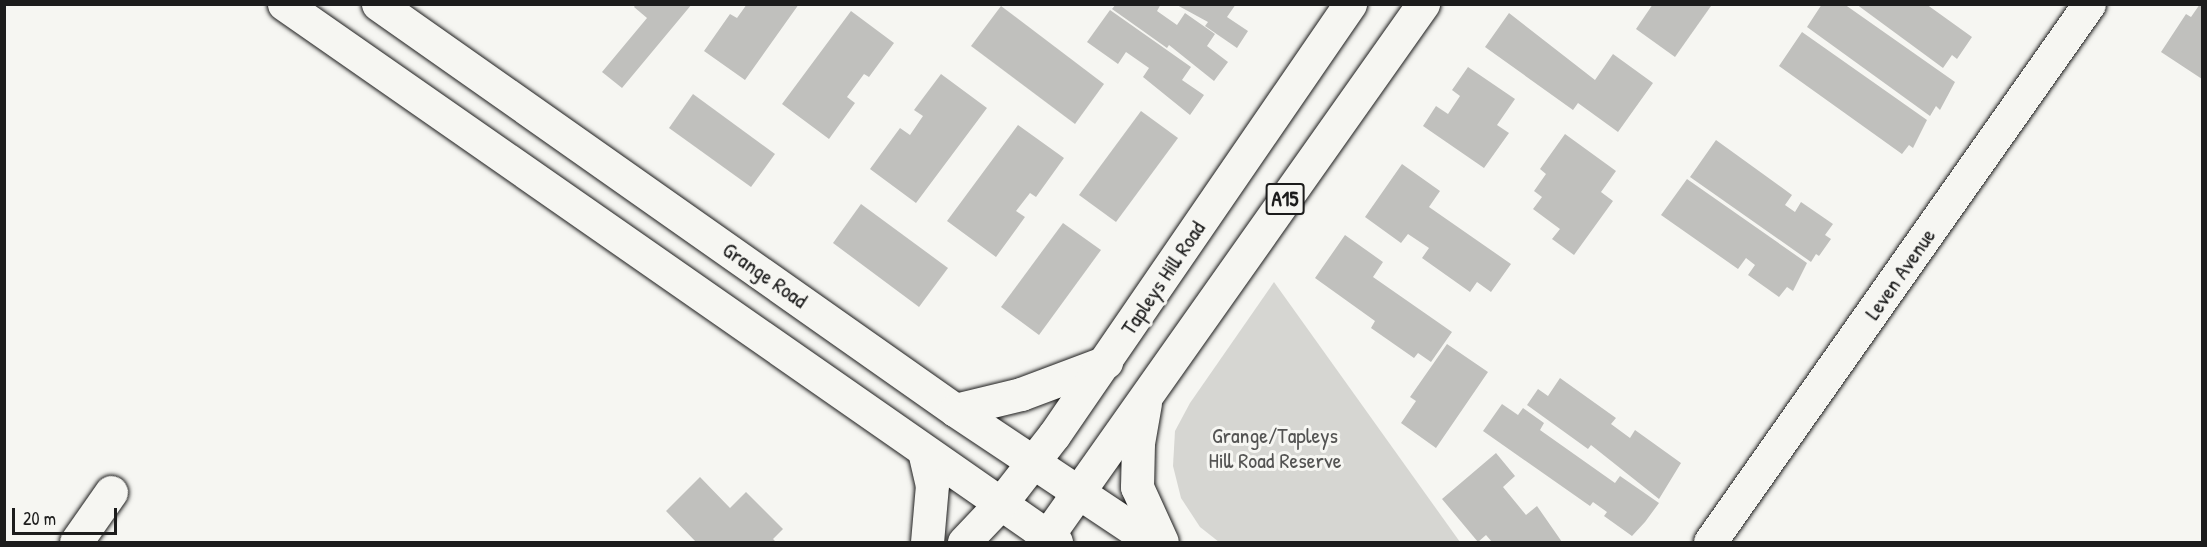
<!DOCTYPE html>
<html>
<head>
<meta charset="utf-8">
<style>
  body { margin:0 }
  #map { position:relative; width:2207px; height:547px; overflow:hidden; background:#f6f6f2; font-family:"Patrick Hand",sans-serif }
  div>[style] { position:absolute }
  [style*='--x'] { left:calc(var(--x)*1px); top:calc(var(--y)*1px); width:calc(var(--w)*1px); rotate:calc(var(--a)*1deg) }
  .green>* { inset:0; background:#d6d6d2 }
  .building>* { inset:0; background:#c0c0bd }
  .roads { filter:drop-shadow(0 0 2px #1c1c1c) drop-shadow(0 0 2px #1c1c1c) }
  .minor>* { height:33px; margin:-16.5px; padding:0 16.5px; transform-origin:16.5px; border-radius:16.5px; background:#f6f6f2 }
  .major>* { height:33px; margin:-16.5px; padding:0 16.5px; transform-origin:16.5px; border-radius:16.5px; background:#f6f6f2 }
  span { translate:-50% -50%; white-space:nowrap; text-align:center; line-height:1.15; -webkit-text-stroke:6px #f6f6f2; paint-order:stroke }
  .shield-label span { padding:2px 4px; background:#f6f6f2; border:2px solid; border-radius:4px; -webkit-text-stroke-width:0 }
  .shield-label { font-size:21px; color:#1c1c1c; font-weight:700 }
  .street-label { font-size:22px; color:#1c1c1c }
  .park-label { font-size:22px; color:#545453 }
  .frame { position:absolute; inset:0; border:6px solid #1c1c1c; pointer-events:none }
  .scale { position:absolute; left:12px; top:508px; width:105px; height:27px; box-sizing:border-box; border:3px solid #1c1c1c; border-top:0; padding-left:8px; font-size:18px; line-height:21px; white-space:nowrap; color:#1c1c1c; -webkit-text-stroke:4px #f6f6f2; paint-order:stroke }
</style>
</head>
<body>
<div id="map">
  <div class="green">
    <div style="clip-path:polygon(1274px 282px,1460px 542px,1219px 542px,1200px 527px,1181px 498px,1173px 466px,1175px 431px,1190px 403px)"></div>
  </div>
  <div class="building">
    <div style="clip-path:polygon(636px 4px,692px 4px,622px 88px,602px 72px,647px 18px,634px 7px)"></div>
    <div style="clip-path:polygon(747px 4px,799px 4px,745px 80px,704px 51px,730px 14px,737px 18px)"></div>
    <div style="clip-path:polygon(1116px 4px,1161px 4px,1157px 11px,1177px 25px,1185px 13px,1215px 34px,1207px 46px,1228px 62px,1214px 81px,1169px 45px,1167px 48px,1112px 9px)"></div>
    <div style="clip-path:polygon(1175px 4px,1236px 4px,1227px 17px,1248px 31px,1237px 48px,1205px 26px,1208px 22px)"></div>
    <div style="clip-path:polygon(1653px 4px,1709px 4px,1711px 6px,1675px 57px,1636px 29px)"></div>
    <div style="clip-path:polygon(1822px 4px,1844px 4px,1955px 82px,1940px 110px,1936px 106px,1930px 116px,1807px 27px)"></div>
    <div style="clip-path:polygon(1856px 4px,1926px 4px,1972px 37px,1957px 59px,1952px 55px,1943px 68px)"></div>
    <div style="clip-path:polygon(2200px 4px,2202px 4px,2202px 79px,2161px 52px,2186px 14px,2191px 17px)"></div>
    <div style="clip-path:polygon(1001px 6px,1104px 84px,1075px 124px,971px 46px)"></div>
    <div style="clip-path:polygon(1110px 10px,1191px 67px,1182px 80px,1204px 95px,1190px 115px,1143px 77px,1149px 68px,1126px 52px,1118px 64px,1087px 42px)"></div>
    <div style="clip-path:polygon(851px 11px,894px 43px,869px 77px,864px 74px,847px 97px,855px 103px,829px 139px,782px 104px)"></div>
    <div style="clip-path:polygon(1509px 13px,1595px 80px,1613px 54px,1653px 83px,1618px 132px,1578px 103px,1573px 110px,1485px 47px)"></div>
    <div style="clip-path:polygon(1802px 32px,1927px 120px,1913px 148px,1909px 145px,1902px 154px,1779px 66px)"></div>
    <div style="clip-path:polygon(1468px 67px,1515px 99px,1497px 125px,1509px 133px,1484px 168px,1423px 126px,1436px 106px,1448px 114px,1460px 96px,1452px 90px)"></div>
    <div style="clip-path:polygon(941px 74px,987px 108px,916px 203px,870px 169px,900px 128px,910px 135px,923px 116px,914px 110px)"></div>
    <div style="clip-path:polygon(693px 94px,775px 154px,751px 187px,669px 128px)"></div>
    <div style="clip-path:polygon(1141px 111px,1178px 138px,1116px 222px,1079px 195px)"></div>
    <div style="clip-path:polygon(1018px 125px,1064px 158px,1036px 197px,1030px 193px,1016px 211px,1025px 217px,996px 257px,947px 221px)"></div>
    <div style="clip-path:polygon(1565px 134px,1616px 171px,1601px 192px,1613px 201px,1574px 255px,1552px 239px,1560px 229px,1533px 209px,1542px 197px,1534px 191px,1546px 174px,1540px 169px)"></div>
    <div style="clip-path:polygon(1716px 140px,1792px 195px,1785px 205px,1795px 212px,1801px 202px,1833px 224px,1825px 235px,1831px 239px,1819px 256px,1816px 254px,1811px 262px,1690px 177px)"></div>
    <div style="clip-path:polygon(1402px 164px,1440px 191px,1429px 207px,1511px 264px,1491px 292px,1477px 282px,1470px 292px,1422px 258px,1429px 248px,1408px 234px,1401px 243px,1365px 217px)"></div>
    <div style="clip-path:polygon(1687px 179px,1807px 263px,1793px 291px,1787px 287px,1779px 297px,1748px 275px,1755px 265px,1746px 258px,1738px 269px,1661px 215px)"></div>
    <div style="clip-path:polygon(861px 204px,948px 268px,919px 307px,833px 243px)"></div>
    <div style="clip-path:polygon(1063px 223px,1101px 250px,1039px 335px,1001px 307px)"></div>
    <div style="clip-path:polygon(1345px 235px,1383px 262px,1373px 277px,1452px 332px,1431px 362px,1418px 353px,1414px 358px,1371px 328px,1375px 321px,1315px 278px)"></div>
    <div style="clip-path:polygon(1447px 344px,1488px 372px,1436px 448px,1401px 423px,1416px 401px,1410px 397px)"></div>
    <div style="clip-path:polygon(1560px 378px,1616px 418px,1611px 424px,1630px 438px,1635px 430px,1681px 463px,1659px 499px,1591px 445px,1588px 449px,1527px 405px,1538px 389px,1548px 396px)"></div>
    <div style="clip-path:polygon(1502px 404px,1518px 415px,1523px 408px,1544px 423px,1540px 430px,1615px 483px,1620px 476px,1659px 503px,1645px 522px,1632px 536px,1604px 516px,1607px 512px,1593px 502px,1590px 506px,1483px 431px)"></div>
    <div style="clip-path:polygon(1496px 453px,1515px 476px,1503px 487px,1526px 515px,1537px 506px,1562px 542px,1492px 542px,1486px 535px,1478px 542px,1442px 499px)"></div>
    <div style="clip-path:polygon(700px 477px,730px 508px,746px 492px,783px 529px,773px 539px,776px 542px,696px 542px,666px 511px)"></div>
  </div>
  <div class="roads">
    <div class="minor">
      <div style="--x:76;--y:542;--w:61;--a:-55"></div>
      <div style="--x:1710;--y:542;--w:658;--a:-54.84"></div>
    </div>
    <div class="major">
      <div style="--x:284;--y:4;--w:941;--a:34.87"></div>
      <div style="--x:378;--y:4;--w:706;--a:35.13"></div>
      <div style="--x:955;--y:410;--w:238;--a:33.7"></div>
      <div style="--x:1145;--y:403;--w:41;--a:99.9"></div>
      <div style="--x:1138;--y:443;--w:44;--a:91.3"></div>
      <div style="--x:1137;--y:487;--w:60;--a:65.6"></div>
      <div style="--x:955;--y:410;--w:68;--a:-13.6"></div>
      <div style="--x:1021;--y:394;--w:91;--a:-20.6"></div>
      <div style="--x:924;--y:451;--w:35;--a:77"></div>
      <div style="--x:932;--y:485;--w:57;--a:95"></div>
      <div style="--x:964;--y:542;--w:54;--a:-46.5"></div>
      <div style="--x:1001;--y:503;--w:86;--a:-52.1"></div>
      <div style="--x:1054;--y:435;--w:523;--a:-55.52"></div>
      <div style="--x:1043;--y:542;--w:659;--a:-54.77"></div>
    </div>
  </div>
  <div class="shield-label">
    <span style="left:1285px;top:199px">A15</span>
  </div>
  <div class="street-label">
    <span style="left:1900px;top:274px;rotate:-55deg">Leven Avenue</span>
    <span style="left:765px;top:275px;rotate:35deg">Grange Road</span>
    <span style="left:1163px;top:278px;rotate:-56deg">Tapleys Hill Road</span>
  </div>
  <div class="park-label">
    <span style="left:1275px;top:448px">Grange/Tapleys<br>Hill Road Reserve</span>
  </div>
  <div class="frame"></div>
  <div class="scale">20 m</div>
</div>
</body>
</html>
